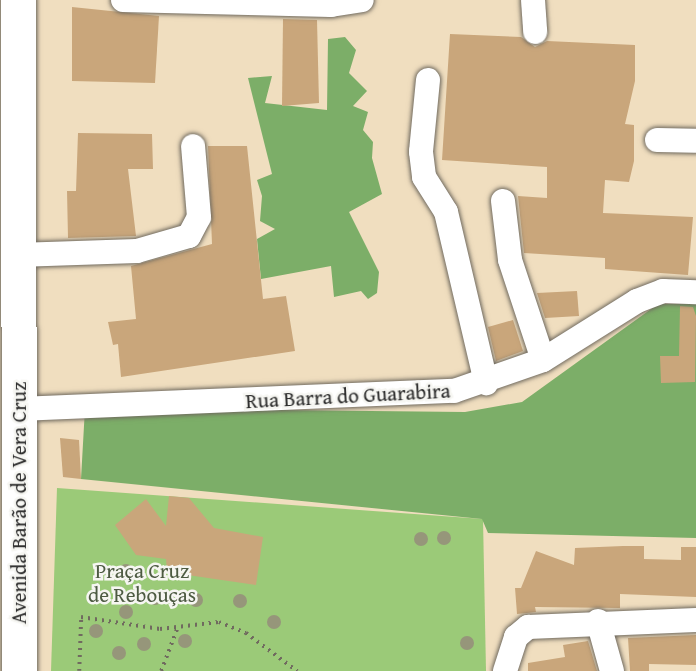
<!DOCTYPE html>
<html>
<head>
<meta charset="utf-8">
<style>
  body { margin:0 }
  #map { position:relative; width:696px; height:671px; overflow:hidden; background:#f0debf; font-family:"Gentium Book Plus",serif }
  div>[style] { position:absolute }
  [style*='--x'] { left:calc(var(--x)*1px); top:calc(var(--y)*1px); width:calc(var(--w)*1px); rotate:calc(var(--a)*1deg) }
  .green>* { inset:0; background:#9bca78 }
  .forest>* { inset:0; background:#7cae68 }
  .building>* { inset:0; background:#c9a67b }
  .path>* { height:3.5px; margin-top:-1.75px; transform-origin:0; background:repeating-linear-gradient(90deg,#706a5f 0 2px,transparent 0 7px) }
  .roads { filter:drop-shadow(0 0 2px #706a5f) drop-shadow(0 0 2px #706a5f) }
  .minor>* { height:24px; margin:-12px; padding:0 12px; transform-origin:12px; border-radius:12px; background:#fff }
  .highway>* { height:35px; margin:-17.5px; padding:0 17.5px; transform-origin:17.5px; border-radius:17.5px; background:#fff }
  .trees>* { width:14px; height:14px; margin:-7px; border-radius:50%; background:#96967a }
  span { translate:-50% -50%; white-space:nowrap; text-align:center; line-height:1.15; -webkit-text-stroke:5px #f6f6f2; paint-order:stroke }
  .street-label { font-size:21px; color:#2b2b2b }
  .park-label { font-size:21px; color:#4d5b42 }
</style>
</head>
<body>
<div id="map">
  <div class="green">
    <div style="clip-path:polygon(57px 488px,483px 519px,486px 671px,51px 671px)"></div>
  </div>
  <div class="forest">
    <div style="clip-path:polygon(345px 37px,356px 50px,349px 73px,367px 91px,353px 106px,368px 112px,363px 130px,373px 142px,372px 158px,382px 194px,349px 212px,379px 272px,377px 293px,368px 299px,361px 291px,334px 297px,331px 266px,261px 279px,257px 239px,275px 229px,260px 221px,262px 196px,257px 180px,272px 174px,248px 78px,272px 76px,265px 103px,327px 110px,328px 39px)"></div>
    <div style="clip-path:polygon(658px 304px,696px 304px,696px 538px,488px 533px,482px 519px,81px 479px,85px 408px,465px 412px,522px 402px)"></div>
  </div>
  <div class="building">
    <div style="clip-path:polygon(72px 7px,159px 16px,155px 83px,72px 81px)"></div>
    <div style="clip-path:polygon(283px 19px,317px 20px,319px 103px,282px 106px)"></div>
    <div style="clip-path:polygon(450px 34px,521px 37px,535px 47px,547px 41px,635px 45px,635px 81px,625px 124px,634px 125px,634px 161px,629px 182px,605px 180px,603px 213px,693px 217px,688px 275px,605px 269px,605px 258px,524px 253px,518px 196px,547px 198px,547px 167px,442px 160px)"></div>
    <div style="clip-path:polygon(78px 133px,152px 134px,153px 169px,128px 169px,136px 236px,68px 238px,67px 191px,76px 191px)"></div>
    <div style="clip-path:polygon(208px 146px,247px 146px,263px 299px,286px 296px,295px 351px,121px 377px,118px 344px,113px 345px,108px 322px,136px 319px,131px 266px,212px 244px)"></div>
    <div style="clip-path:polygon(577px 291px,579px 316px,545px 318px,537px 293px)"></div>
    <div style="clip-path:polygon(680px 306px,693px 307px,696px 316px,695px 382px,661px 383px,660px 356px,679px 356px)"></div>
    <div style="clip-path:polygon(513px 320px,523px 351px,496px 361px,488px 327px)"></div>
    <div style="clip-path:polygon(60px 438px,79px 440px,81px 479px,63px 477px)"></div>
    <div style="clip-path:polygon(169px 496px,189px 498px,214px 528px,263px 537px,256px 585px,167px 572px,166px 559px,136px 555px,115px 525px,146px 499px,166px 526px)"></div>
    <div style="clip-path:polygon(623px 546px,644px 546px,644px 559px,681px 560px,681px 547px,696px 547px,696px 597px,620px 594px,620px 608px,535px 607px,536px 612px,517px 614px,515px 588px,521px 588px,536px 551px,574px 565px,575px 548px)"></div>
    <div style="clip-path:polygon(696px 635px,696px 665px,649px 664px,649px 671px,630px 671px,628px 638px)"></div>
    <div style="clip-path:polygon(588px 641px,597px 671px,528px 671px,528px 663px,565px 657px,563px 645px)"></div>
  </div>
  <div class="path">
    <div style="--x:79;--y:671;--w:54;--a:-87.9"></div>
    <div style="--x:81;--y:617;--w:80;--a:8.6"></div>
    <div style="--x:160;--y:629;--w:59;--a:-6.8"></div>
    <div style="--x:219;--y:622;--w:29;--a:22"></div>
    <div style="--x:246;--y:633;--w:64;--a:36.7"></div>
    <div style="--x:161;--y:671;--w:48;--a:-69.3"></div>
  </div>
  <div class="roads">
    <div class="minor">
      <div style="--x:123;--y:0;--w:208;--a:1.4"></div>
      <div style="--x:331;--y:5;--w:31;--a:-9"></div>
      <div style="--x:533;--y:0;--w:32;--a:86"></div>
      <div style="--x:428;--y:80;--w:72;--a:95.6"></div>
      <div style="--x:421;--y:152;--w:25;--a:83"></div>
      <div style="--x:424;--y:177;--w:41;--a:57.8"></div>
      <div style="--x:446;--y:212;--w:176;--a:76.8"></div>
      <div style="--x:657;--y:140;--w:39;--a:1"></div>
      <div style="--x:503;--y:201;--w:59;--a:83.2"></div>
      <div style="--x:510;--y:260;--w:105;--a:71.7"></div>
      <div style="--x:17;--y:255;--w:120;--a:-1.9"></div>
      <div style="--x:137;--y:251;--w:54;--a:-16.1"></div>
      <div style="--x:189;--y:236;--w:21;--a:-62"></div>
      <div style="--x:199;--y:217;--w:71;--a:-94.8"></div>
      <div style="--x:19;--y:409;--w:435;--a:-2.4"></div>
      <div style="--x:454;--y:391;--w:94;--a:-19.2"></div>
      <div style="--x:543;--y:360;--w:111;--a:-32.1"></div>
      <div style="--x:637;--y:301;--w:28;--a:-21"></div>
      <div style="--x:663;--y:291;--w:33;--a:2"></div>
      <div style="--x:598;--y:621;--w:52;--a:74.4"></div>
      <div style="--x:505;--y:671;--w:36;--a:-72"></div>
      <div style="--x:516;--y:637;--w:16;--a:-40"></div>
      <div style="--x:528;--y:627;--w:168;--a:-2.4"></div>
    </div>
    <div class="highway">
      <div style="--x:18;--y:0;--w:671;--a:89.91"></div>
    </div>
  </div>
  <div class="trees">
    <div style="left:444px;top:538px"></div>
    <div style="left:421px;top:539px"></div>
    <div style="left:126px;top:571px"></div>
    <div style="left:155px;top:598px"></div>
    <div style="left:196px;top:600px"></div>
    <div style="left:240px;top:601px"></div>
    <div style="left:126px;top:612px"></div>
    <div style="left:274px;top:622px"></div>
    <div style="left:96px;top:631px"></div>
    <div style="left:185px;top:641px"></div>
    <div style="left:467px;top:643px"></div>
    <div style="left:144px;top:644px"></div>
    <div style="left:119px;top:653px"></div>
  </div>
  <div class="street-label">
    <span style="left:348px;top:396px;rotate:-3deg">Rua Barra do Guarabira</span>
    <span style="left:19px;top:503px;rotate:-90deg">Avenida Barão de Vera Cruz</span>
  </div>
  <div class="park-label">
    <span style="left:142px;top:583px">Praça Cruz<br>de Rebouças</span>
  </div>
</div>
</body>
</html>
